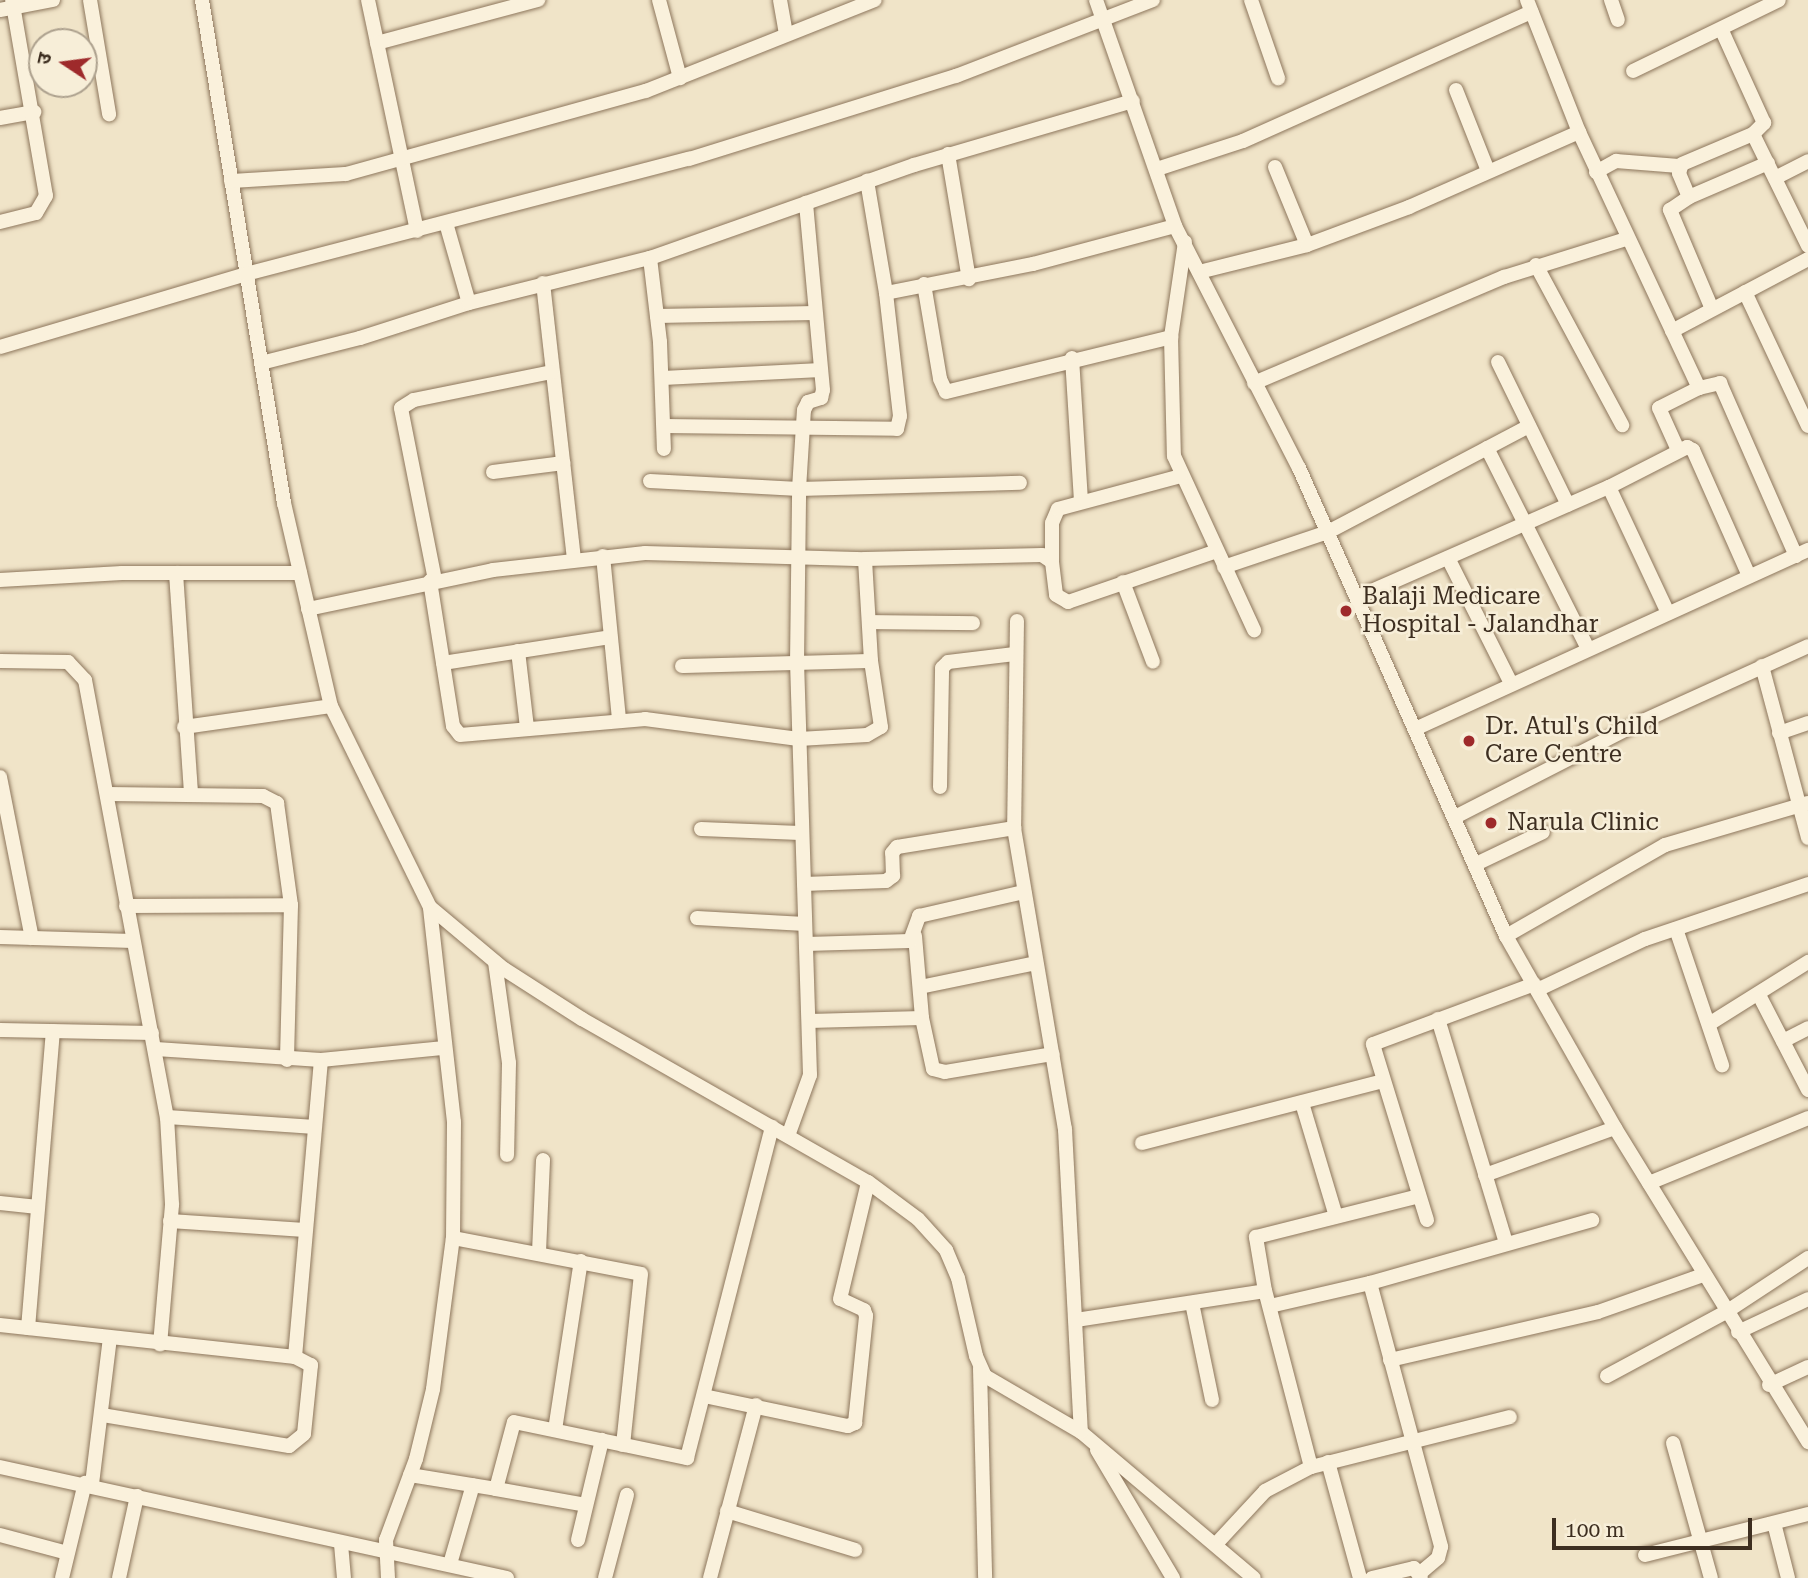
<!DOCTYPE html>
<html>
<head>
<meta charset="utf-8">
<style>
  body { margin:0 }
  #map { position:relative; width:1808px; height:1578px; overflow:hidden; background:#f0e4c8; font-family:"Roboto Serif","Noto Sans Devanagari",serif }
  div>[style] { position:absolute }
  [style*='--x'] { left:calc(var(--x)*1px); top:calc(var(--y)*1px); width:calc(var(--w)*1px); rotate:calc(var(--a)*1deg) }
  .roads { filter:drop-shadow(0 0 2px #8d765c) drop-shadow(0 0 2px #8d765c) }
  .minor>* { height:14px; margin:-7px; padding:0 7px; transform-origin:7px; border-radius:7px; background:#faf1dc }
  .dots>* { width:19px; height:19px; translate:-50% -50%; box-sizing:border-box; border:4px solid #f7eed8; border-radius:50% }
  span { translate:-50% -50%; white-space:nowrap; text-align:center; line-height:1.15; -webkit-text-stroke:5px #f7eed8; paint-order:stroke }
  .poi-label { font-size:24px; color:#3d2e20 }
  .left { translate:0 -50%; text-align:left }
  .north { position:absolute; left:28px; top:28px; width:70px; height:70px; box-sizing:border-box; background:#f7eed8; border:2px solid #ada18e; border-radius:50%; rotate:283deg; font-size:19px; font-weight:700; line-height:28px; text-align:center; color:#3d2e20 }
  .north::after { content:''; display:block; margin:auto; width:24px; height:32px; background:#9e2a2b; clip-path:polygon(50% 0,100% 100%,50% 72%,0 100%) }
  .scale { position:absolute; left:1552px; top:1518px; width:200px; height:32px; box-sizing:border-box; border:4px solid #3d2e20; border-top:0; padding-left:9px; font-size:21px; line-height:24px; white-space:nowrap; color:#3d2e20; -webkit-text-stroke:5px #f7eed8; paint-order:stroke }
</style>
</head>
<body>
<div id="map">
  <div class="roads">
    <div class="minor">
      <div style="--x:90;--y:0;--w:116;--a:80.5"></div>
      <div style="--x:202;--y:0;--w:510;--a:80.74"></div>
      <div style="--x:284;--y:503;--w:208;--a:77"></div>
      <div style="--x:331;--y:706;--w:224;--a:63.8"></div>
      <div style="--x:430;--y:907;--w:97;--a:40"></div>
      <div style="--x:504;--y:969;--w:93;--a:32.7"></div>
      <div style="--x:582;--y:1019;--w:329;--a:29.7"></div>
      <div style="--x:868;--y:1182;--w:62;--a:36.5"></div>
      <div style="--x:918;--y:1219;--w:42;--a:47.9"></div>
      <div style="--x:946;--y:1250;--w:30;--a:67"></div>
      <div style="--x:958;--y:1278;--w:80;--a:77"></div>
      <div style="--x:976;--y:1356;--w:22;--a:66"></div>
      <div style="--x:985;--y:1376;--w:111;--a:30.3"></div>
      <div style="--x:1081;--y:1432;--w:226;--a:40.2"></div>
      <div style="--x:368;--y:0;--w:236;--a:78"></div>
      <div style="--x:659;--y:0;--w:81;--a:74.9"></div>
      <div style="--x:780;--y:0;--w:34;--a:80"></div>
      <div style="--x:1096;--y:0;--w:239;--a:70.7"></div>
      <div style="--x:1175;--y:226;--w:272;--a:62.9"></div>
      <div style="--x:1299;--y:468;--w:512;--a:66.14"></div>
      <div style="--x:1506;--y:936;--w:221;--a:60.4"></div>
      <div style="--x:1615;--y:1128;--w:369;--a:58.4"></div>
      <div style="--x:1251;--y:0;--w:83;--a:70.9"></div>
      <div style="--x:1527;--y:0;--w:142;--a:68.5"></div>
      <div style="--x:1579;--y:132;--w:283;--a:64.9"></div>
      <div style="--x:1611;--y:0;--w:21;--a:71"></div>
      <div style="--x:0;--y:10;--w:54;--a:-10.7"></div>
      <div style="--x:377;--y:43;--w:167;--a:-15"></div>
      <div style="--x:1633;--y:71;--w:162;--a:-25.9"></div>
      <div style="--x:1456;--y:90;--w:87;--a:68.4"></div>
      <div style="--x:0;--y:118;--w:35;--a:-10"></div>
      <div style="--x:1753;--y:134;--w:125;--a:63.8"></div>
      <div style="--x:948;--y:154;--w:127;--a:80.5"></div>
      <div style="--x:1275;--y:167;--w:84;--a:67.7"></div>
      <div style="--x:1157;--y:169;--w:90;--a:-18"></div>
      <div style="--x:1243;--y:141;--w:316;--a:-24.1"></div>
      <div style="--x:1596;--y:172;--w:23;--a:-29"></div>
      <div style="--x:1616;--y:161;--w:63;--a:4.5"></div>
      <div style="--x:1775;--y:178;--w:37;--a:-27"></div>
      <div style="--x:231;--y:181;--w:115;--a:-3.5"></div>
      <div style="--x:346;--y:174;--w:311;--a:-15.5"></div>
      <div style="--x:646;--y:91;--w:246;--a:-21.7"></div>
      <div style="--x:1689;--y:197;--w:26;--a:-113"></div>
      <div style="--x:1679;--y:173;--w:9;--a:-72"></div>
      <div style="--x:1682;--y:164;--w:77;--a:-22.9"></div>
      <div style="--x:1753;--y:134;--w:16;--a:-45"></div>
      <div style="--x:1764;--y:123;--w:101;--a:-114.5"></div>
      <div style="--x:0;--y:222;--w:37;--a:-14"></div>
      <div style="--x:36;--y:213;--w:20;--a:-60"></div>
      <div style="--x:46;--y:196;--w:199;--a:-99.8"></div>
      <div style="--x:446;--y:223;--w:83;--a:74"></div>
      <div style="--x:1185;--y:242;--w:96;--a:98.4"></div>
      <div style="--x:1171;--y:337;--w:119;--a:88.6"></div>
      <div style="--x:1174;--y:456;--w:192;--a:65.3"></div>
      <div style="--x:650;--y:258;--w:85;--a:83.2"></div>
      <div style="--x:660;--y:342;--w:107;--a:87.9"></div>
      <div style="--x:1536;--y:265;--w:182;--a:61.7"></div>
      <div style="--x:1199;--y:272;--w:111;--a:-14"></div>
      <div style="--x:1307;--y:245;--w:109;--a:-20.4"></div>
      <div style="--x:1409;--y:207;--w:186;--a:-23.8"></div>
      <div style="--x:543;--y:283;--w:278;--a:83.6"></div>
      <div style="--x:924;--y:284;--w:96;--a:80.4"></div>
      <div style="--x:940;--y:379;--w:14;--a:65"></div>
      <div style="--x:946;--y:392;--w:232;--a:-13.7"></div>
      <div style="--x:1745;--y:292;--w:148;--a:64.8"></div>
      <div style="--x:886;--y:293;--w:150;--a:-11.2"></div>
      <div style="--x:1033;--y:264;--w:147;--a:-15"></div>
      <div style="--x:1712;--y:309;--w:108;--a:-113"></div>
      <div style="--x:1670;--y:210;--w:23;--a:-34"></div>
      <div style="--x:1689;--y:197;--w:86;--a:-23.3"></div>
      <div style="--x:657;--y:316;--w:158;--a:-1.1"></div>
      <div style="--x:1672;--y:331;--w:154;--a:-27.9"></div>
      <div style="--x:0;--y:347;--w:257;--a:-16.5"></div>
      <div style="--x:246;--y:274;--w:458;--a:-14.6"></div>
      <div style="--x:689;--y:159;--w:280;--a:-17.3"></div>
      <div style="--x:956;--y:76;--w:211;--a:-21.1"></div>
      <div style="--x:1072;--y:358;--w:142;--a:86.4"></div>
      <div style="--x:1498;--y:362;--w:159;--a:63.9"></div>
      <div style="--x:261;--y:363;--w:102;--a:-14.2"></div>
      <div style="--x:360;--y:338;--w:114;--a:-17.8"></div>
      <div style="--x:469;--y:303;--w:187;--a:-14"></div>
      <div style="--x:650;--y:258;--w:280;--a:-19.4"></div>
      <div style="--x:914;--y:165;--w:228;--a:-16.3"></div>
      <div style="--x:663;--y:378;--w:158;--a:-2.9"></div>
      <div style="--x:1254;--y:383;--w:272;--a:-23"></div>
      <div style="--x:1504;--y:277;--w:128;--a:-17.3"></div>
      <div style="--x:664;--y:426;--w:233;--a:0.7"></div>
      <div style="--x:897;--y:429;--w:13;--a:-77"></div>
      <div style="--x:900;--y:416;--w:124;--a:-96.5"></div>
      <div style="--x:886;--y:293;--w:114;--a:-99.6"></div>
      <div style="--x:1487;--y:448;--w:225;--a:63.3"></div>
      <div style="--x:1678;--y:450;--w:46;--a:-114.3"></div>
      <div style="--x:1659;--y:408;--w:45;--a:-26.6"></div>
      <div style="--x:1699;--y:388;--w:22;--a:-13"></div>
      <div style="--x:1720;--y:383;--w:189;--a:66.3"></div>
      <div style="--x:493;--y:472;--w:71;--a:-7.3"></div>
      <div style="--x:650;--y:481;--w:149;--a:3.1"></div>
      <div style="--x:799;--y:489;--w:221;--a:-1.6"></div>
      <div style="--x:1609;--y:487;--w:139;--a:64.9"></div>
      <div style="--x:603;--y:556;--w:165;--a:84.4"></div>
      <div style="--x:1448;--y:558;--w:140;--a:63.3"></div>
      <div style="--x:1052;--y:562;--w:39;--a:-90"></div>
      <div style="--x:1052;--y:523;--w:15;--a:-67"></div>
      <div style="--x:1058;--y:509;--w:127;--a:-15"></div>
      <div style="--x:1224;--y:567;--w:110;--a:-18.6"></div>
      <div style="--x:1328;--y:532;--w:227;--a:-27.8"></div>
      <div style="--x:176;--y:573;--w:221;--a:86.1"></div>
      <div style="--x:0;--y:580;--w:122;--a:-3.3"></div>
      <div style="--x:122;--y:573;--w:178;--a:0"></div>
      <div style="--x:435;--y:580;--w:175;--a:-101.2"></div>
      <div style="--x:401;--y:408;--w:15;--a:-32"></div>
      <div style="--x:414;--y:400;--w:141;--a:-11.5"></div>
      <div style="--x:430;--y:581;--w:147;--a:81"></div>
      <div style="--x:453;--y:726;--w:11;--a:52"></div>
      <div style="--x:460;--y:735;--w:186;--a:-4.9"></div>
      <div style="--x:645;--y:719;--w:155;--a:7.4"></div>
      <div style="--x:799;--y:739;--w:68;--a:-3.4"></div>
      <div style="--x:867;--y:735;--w:16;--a:-30"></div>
      <div style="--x:881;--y:727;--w:67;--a:-98.6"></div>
      <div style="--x:871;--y:661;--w:102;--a:-93.4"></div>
      <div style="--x:1123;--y:582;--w:85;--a:69.4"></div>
      <div style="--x:1358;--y:597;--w:274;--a:-23.7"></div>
      <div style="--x:1609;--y:487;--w:88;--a:-27.1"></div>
      <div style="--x:1687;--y:447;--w:7;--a:27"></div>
      <div style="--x:1693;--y:450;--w:138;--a:66"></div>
      <div style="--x:308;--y:609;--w:189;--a:-11.9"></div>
      <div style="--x:493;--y:570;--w:153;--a:-6.4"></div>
      <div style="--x:645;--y:553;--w:220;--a:1.6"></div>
      <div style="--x:865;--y:559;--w:177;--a:-1.3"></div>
      <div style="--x:1042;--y:555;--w:12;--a:35"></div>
      <div style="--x:1052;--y:562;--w:33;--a:83"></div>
      <div style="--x:1056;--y:595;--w:14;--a:30"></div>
      <div style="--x:1068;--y:602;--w:157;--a:-18.9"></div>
      <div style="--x:1017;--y:621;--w:207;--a:90.8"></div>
      <div style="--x:1014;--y:828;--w:305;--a:80.4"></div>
      <div style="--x:1065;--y:1129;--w:303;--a:87"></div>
      <div style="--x:870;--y:622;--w:103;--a:0.6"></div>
      <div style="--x:518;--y:651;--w:78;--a:83.3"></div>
      <div style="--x:0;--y:661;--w:68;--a:0.8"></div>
      <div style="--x:68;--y:662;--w:25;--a:47"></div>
      <div style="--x:85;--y:680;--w:445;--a:79.4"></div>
      <div style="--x:167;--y:1117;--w:88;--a:86.7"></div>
      <div style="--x:172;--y:1205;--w:140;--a:94.9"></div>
      <div style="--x:443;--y:663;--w:169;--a:-8.8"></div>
      <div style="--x:682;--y:666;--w:189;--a:-1.5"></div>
      <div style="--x:1762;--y:666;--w:178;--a:75"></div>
      <div style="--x:184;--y:727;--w:148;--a:-8.1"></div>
      <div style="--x:1415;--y:729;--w:432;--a:-24.5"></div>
      <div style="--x:1779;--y:733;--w:31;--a:-19"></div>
      <div style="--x:0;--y:777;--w:164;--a:78.8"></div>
      <div style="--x:940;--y:787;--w:119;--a:-89"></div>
      <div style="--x:942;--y:668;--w:8;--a:-45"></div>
      <div style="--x:948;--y:662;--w:67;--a:-6.8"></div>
      <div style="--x:108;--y:794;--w:155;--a:0.7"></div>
      <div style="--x:263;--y:796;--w:16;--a:27"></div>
      <div style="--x:277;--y:803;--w:103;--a:82.2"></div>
      <div style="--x:291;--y:905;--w:155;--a:91.5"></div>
      <div style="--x:1455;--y:817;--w:211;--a:-27.1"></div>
      <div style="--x:1643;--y:721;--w:181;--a:-24.4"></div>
      <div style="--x:701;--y:829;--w:99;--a:2.3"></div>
      <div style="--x:1476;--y:864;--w:74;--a:-25.5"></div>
      <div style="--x:804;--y:884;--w:82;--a:-2.1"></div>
      <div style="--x:886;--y:881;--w:9;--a:-36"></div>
      <div style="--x:893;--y:876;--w:23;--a:-92"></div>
      <div style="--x:892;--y:853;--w:8;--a:-50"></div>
      <div style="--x:897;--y:847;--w:119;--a:-9.2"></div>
      <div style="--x:126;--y:906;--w:165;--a:-0.3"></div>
      <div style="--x:697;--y:918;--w:108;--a:3.2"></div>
      <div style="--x:1676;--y:929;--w:144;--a:71.3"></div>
      <div style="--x:915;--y:936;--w:82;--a:85.1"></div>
      <div style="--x:922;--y:1018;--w:52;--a:77.8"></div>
      <div style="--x:933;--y:1069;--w:12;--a:14"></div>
      <div style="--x:945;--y:1072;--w:109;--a:-9.5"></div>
      <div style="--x:1506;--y:936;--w:183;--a:-29.8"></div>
      <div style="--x:1665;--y:845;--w:149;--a:-16.4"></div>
      <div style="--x:0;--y:937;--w:133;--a:1.7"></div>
      <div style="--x:806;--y:944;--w:104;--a:-1.7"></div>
      <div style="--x:910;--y:941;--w:27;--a:-70"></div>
      <div style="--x:919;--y:916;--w:108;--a:-12.9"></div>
      <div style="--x:495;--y:962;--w:102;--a:82.1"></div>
      <div style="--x:509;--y:1063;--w:92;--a:91.2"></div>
      <div style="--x:920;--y:987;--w:118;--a:-11.7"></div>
      <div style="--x:1537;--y:990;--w:119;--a:-25.3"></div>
      <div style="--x:1645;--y:939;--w:172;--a:-18.6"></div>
      <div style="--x:1759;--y:995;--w:107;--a:62.7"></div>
      <div style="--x:1438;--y:1019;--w:234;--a:73.1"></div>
      <div style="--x:809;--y:1021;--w:113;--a:-1.5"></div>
      <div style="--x:1709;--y:1024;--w:117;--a:-32.1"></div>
      <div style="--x:0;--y:1030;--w:152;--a:1.1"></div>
      <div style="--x:1783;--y:1041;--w:28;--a:-27"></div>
      <div style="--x:156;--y:1049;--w:165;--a:3.8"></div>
      <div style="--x:321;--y:1060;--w:124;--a:-5.6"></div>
      <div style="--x:1302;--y:1103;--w:118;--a:73.3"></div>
      <div style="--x:167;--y:1117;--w:145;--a:3.9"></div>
      <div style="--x:788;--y:1136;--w:65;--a:-70.2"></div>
      <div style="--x:810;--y:1075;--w:412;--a:-91.8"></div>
      <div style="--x:797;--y:663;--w:174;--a:-89.3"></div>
      <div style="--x:799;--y:489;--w:79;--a:-86.4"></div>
      <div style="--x:804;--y:410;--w:9;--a:-63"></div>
      <div style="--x:808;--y:402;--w:14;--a:-17"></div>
      <div style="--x:821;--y:398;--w:8;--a:-76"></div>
      <div style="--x:823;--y:390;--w:188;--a:-95.2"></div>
      <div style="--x:1142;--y:1143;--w:249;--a:-14.4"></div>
      <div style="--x:1485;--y:1175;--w:138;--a:-19.9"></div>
      <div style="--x:1649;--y:1183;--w:172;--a:-22.2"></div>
      <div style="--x:0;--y:1203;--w:38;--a:6"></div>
      <div style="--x:1427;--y:1220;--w:184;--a:-107.1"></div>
      <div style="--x:1373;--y:1044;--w:172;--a:-20.4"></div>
      <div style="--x:170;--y:1221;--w:135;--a:3.8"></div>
      <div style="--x:453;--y:1238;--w:191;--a:10.8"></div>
      <div style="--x:641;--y:1274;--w:172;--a:96"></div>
      <div style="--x:539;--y:1252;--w:92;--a:-87.5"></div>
      <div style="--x:1370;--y:1283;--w:273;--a:74.9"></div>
      <div style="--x:1441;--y:1547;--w:11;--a:105"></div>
      <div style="--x:1438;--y:1558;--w:23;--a:140"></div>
      <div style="--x:1192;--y:1303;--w:99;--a:78.3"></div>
      <div style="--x:1270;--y:1306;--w:103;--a:-13"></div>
      <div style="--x:1370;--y:1283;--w:231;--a:-15.8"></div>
      <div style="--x:1076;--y:1320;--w:191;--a:-8.7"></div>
      <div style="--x:0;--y:1325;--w:297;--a:6.2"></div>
      <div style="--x:295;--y:1357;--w:18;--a:27"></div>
      <div style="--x:311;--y:1365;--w:69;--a:95.8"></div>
      <div style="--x:304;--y:1434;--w:19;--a:141"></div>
      <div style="--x:289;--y:1446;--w:190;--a:-170.6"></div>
      <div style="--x:28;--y:1328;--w:298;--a:-85.2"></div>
      <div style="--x:1738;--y:1332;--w:77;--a:-25.2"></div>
      <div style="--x:295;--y:1357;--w:298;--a:-85"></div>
      <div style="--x:1390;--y:1360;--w:213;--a:-13"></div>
      <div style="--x:1598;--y:1312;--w:111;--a:-19.4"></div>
      <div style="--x:980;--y:1368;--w:210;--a:88.6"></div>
      <div style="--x:1607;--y:1376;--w:135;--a:-28.3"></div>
      <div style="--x:1726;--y:1312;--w:98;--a:-33.4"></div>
      <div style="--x:1769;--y:1385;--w:43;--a:-24.8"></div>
      <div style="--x:704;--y:1396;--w:147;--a:11.8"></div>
      <div style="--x:848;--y:1426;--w:8;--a:-23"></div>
      <div style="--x:855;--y:1423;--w:108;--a:-84.1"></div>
      <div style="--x:866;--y:1316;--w:6;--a:-108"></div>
      <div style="--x:864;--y:1310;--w:26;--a:-155"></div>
      <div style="--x:840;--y:1299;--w:120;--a:-76.5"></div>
      <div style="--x:555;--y:1430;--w:171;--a:-81.3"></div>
      <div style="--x:1673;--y:1443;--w:140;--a:74.3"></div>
      <div style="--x:1097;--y:1450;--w:149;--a:59.3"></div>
      <div style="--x:1328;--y:1462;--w:120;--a:74.6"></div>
      <div style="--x:0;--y:1467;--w:519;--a:12.35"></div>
      <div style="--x:1311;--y:1467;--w:182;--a:-104.6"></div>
      <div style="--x:1265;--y:1291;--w:55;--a:-99.5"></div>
      <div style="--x:1256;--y:1237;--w:168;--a:-14.1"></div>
      <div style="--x:410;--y:1475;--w:87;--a:9.2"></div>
      <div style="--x:496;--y:1489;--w:69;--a:-75"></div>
      <div style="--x:514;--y:1422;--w:177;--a:11.8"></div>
      <div style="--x:687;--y:1458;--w:342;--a:-75.6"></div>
      <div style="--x:92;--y:1484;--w:147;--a:-83"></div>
      <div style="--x:496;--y:1489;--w:91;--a:10.1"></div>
      <div style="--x:727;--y:1511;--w:134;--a:16.9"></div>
      <div style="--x:1774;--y:1523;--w:57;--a:75.7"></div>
      <div style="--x:0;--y:1535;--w:69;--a:15"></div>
      <div style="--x:578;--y:1540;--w:103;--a:-76.5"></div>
      <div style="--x:341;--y:1544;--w:34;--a:85"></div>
      <div style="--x:1216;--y:1544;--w:72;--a:-47.2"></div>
      <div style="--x:1265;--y:1491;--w:52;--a:-27.6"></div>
      <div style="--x:1311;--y:1467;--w:205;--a:-14.1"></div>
      <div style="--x:1645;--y:1555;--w:168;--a:-14.1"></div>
      <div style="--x:450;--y:1564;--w:82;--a:-73.8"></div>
      <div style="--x:62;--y:1578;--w:98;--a:-76.4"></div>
      <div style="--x:119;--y:1578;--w:84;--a:-77.6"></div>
      <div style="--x:388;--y:1578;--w:38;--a:-93"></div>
      <div style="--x:386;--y:1540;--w:86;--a:-69.7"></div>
      <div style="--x:416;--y:1459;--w:72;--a:-76.3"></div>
      <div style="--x:433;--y:1389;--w:152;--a:-82.5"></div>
      <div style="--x:453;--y:1238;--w:116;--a:-89.5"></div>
      <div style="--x:454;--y:1122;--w:216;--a:-96.4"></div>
      <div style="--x:605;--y:1578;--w:86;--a:-75.2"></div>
      <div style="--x:710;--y:1578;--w:179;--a:-75.1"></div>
      <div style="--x:1372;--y:1578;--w:43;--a:-13.4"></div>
      <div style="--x:1414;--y:1568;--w:12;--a:55"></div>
    </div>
  </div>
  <div class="dots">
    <div style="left:1346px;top:611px;background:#9e2a2b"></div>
    <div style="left:1469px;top:741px;background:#9e2a2b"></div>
    <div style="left:1491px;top:823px;background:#9e2a2b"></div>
  </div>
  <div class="poi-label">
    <span class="left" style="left:1362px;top:611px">Balaji Medicare<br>Hospital - Jalandhar</span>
    <span class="left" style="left:1485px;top:741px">Dr. Atul's Child<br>Care Centre</span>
    <span class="left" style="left:1507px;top:823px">Narula Clinic</span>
  </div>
  <div class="north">उ</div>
  <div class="scale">100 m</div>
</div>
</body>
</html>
